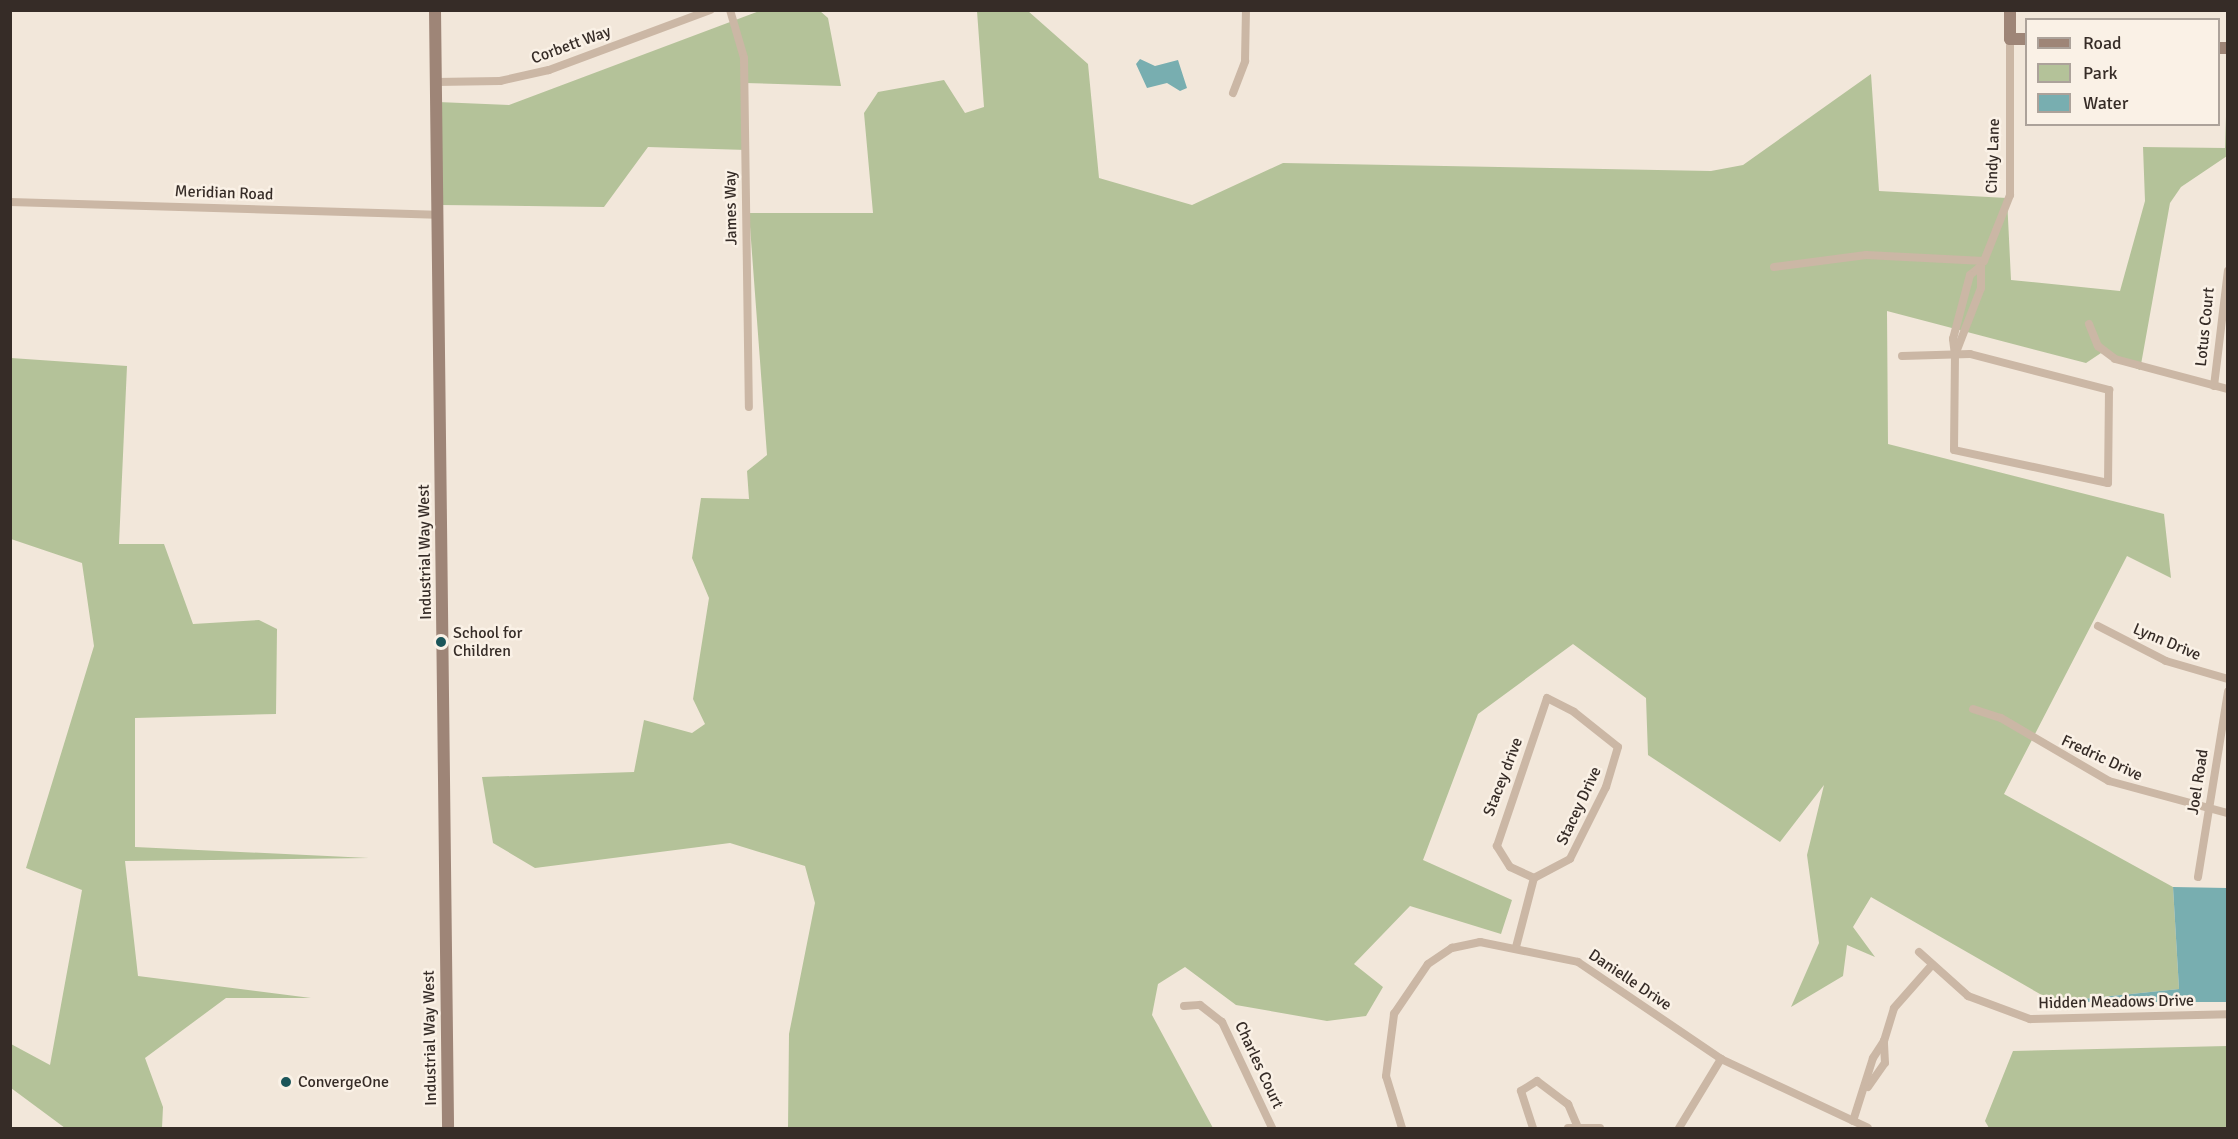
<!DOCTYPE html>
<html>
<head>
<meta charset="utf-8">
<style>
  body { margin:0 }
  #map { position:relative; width:2238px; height:1139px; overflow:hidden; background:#f2e7da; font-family:Signika,sans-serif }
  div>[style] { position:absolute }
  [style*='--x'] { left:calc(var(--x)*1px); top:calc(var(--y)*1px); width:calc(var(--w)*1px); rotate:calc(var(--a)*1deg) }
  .green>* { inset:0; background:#b4c299 }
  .water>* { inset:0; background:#78aeb0 }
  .street>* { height:8px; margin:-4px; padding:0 4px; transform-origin:4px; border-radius:4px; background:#cbb7a5 }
  .secondary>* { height:12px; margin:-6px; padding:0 6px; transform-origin:6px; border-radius:6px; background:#9e8577 }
  .dots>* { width:16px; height:16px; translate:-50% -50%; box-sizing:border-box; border:3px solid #faf1e6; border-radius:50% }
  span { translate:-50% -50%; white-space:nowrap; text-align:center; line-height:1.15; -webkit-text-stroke:5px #faf1e6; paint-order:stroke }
  .street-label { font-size:16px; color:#362c27 }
  .poi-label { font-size:16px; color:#362c27 }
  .left { translate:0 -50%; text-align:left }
  .frame { position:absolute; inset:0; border:12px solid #362c27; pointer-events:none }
  .legend { position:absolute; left:2025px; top:18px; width:195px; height:108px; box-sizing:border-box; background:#faf1e6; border:2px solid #aca29a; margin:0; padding:8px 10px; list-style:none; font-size:18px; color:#362c27 }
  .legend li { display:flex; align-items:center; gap:12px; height:30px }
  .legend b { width:30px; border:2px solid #aca29a }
</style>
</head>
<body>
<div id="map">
  <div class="green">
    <div style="clip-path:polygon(762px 10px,820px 11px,828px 18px,841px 86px,745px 83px,747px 150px,648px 147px,604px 207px,441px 205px,438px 102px,509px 105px)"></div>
    <div style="clip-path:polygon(977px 11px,1028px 11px,1088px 64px,1099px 178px,1192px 205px,1283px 163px,1711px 171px,1743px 165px,1871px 74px,1879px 191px,2007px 198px,2011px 280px,2120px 291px,2145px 201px,2143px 147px,2225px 148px,2227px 84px,2227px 156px,2181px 187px,2170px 203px,2140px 370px,2101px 353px,2086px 363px,1887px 311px,1888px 444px,2164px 514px,2171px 578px,2127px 556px,2004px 794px,2173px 887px,2179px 989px,2054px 1002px,1871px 897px,1853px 927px,1875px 957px,1847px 945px,1843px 976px,1791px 1007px,1819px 943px,1807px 855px,1824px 785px,1780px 842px,1648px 755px,1646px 698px,1573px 644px,1478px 714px,1423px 860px,1512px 900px,1501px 934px,1410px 906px,1354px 964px,1383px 987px,1366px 1016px,1327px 1021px,1236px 1005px,1185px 967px,1158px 984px,1152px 1015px,1213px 1128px,788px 1128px,789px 1034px,815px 903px,805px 866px,730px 843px,535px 868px,493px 843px,482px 777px,634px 772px,644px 720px,692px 733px,705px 724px,693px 699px,709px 598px,692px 558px,701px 498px,749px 499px,747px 471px,767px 455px,749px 213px,873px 213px,864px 113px,878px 92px,944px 80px,965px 113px,984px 107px)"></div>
    <div style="clip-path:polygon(11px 358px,127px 366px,119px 544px,164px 544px,193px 624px,259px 620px,277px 629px,276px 714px,135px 718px,135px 847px,369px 858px,125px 861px,138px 976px,311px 998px,226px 998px,145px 1058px,163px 1107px,162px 1128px,65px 1128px,11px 1088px,11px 1044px,50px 1065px,82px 890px,26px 868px,94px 646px,82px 563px,11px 539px)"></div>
    <div style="clip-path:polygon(2227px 1046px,2227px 1128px,1989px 1128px,1985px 1121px,2013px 1051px)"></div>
  </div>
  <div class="water">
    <div style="clip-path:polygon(1140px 59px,1155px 66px,1178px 60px,1187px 88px,1180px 91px,1167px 83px,1147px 88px,1136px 64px)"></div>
    <div style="clip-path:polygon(2173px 887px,2227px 888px,2227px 1002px,2054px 1002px,2179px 989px)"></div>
  </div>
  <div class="street">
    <div style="--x:730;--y:10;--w:50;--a:73.7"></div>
    <div style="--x:744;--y:58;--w:349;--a:89.2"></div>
    <div style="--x:436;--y:82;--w:64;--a:-0.9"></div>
    <div style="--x:500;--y:81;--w:50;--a:-12.7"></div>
    <div style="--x:549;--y:70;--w:172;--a:-20.4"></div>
    <div style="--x:1233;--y:93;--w:34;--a:-69"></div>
    <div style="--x:1245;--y:61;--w:51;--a:-88.9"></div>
    <div style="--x:10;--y:202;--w:426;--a:1.7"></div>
    <div style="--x:1981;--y:266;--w:14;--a:141"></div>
    <div style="--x:1970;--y:275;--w:66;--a:104.9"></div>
    <div style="--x:1953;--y:339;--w:16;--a:83"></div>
    <div style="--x:1955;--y:355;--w:72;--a:-68.8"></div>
    <div style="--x:1981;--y:288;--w:26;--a:-90"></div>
    <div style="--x:1774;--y:267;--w:93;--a:-7.4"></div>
    <div style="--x:1866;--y:255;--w:118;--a:2.9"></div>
    <div style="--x:1984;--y:261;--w:71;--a:-68.5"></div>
    <div style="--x:2010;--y:195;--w:156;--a:-90"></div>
    <div style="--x:2089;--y:324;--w:24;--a:68"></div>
    <div style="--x:2098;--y:346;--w:21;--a:37"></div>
    <div style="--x:2115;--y:359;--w:117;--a:14.9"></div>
    <div style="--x:1902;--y:356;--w:68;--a:-1.7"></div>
    <div style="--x:1970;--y:354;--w:144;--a:14.5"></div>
    <div style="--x:2109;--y:390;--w:93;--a:90.6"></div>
    <div style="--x:2108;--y:483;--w:157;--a:-167.9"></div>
    <div style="--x:1954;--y:450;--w:95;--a:-89.4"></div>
    <div style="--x:2214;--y:386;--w:116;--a:-83.1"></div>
    <div style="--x:2098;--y:626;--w:76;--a:27.2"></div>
    <div style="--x:2166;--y:661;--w:65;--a:16.2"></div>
    <div style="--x:1547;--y:698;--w:30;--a:27"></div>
    <div style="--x:1574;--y:712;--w:56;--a:38.5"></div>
    <div style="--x:1618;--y:747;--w:42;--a:106.7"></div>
    <div style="--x:1606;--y:787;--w:80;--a:116.6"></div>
    <div style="--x:1570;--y:859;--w:41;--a:152.2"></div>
    <div style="--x:1534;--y:878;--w:26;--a:-155"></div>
    <div style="--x:1510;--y:867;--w:25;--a:-122"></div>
    <div style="--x:1497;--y:846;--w:156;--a:-71.3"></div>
    <div style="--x:1973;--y:709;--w:29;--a:18"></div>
    <div style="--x:2001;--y:718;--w:125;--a:30.3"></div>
    <div style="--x:2109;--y:781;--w:123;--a:15.1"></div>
    <div style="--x:2198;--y:877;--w:188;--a:-80.8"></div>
    <div style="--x:1516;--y:947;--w:71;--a:-75.4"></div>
    <div style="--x:1919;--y:952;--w:66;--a:41.9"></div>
    <div style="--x:1968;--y:996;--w:66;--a:20.4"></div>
    <div style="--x:2030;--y:1019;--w:198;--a:-1.4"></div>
    <div style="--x:1184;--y:1006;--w:16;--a:-4"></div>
    <div style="--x:1200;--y:1005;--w:28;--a:38"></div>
    <div style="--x:1222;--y:1022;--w:117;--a:64.7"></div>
    <div style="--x:1868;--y:1087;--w:29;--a:-55"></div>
    <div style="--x:1885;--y:1063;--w:22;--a:-93"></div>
    <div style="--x:1884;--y:1041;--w:34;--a:-73"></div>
    <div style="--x:1894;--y:1008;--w:56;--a:-48.6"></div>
    <div style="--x:1853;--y:1121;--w:66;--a:-72.4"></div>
    <div style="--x:1873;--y:1058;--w:20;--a:-57"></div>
    <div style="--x:1402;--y:1128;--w:54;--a:-107.1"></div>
    <div style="--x:1386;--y:1076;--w:63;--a:-82.6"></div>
    <div style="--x:1394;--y:1014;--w:60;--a:-55.8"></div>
    <div style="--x:1428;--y:964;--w:29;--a:-34"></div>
    <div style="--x:1452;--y:948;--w:29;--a:-12"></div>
    <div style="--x:1480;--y:942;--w:100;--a:11.5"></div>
    <div style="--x:1578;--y:962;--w:173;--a:34.1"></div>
    <div style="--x:1721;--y:1059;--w:162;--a:25.1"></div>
    <div style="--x:1533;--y:1128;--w:39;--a:-108"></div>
    <div style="--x:1521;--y:1091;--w:19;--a:-32"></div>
    <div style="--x:1537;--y:1081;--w:39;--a:37"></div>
    <div style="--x:1568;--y:1104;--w:23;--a:67"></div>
    <div style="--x:1568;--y:1128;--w:32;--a:0"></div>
    <div style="--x:1679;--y:1128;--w:81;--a:-58.7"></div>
  </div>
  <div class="secondary">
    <div style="--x:435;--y:10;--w:1118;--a:89.33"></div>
    <div style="--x:2010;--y:10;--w:29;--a:90"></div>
    <div style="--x:2010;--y:39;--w:16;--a:0"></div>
    <div style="--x:2218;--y:48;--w:10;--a:0"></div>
  </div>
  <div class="dots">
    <div style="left:441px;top:642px;background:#1b5559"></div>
    <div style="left:286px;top:1082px;background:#1b5559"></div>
  </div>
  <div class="street-label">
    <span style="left:571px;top:45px;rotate:-20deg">Corbett Way</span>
    <span style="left:1993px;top:156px;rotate:-88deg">Cindy Lane</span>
    <span style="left:224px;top:193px;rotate:2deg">Meridian Road</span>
    <span style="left:731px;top:208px;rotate:-91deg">James Way</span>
    <span style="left:2205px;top:327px;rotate:-84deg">Lotus Court</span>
    <span style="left:425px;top:552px;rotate:-91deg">Industrial Way West</span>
    <span style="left:2167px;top:642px;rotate:23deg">Lynn Drive</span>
    <span style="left:2102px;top:758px;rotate:25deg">Fredric Drive</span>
    <span style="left:1503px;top:777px;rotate:-69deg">Stacey drive</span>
    <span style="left:2198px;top:782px;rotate:-81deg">Joel Road</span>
    <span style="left:1579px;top:806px;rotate:-65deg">Stacey Drive</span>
    <span style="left:1630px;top:980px;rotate:34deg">Danielle Drive</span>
    <span style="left:2116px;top:1002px;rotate:-1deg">Hidden Meadows Drive</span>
    <span style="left:430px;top:1038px;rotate:-91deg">Industrial Way West</span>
    <span style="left:1259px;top:1065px;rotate:65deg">Charles Court</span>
  </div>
  <div class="poi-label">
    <span class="left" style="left:453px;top:642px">School for<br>Children</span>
    <span class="left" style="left:298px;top:1082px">ConvergeOne</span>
  </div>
  <div class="frame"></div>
  <ul class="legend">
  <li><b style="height:8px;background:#9e8577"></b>Road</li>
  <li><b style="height:16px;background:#b4c299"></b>Park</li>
  <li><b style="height:16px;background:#78aeb0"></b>Water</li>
  </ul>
</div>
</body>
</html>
